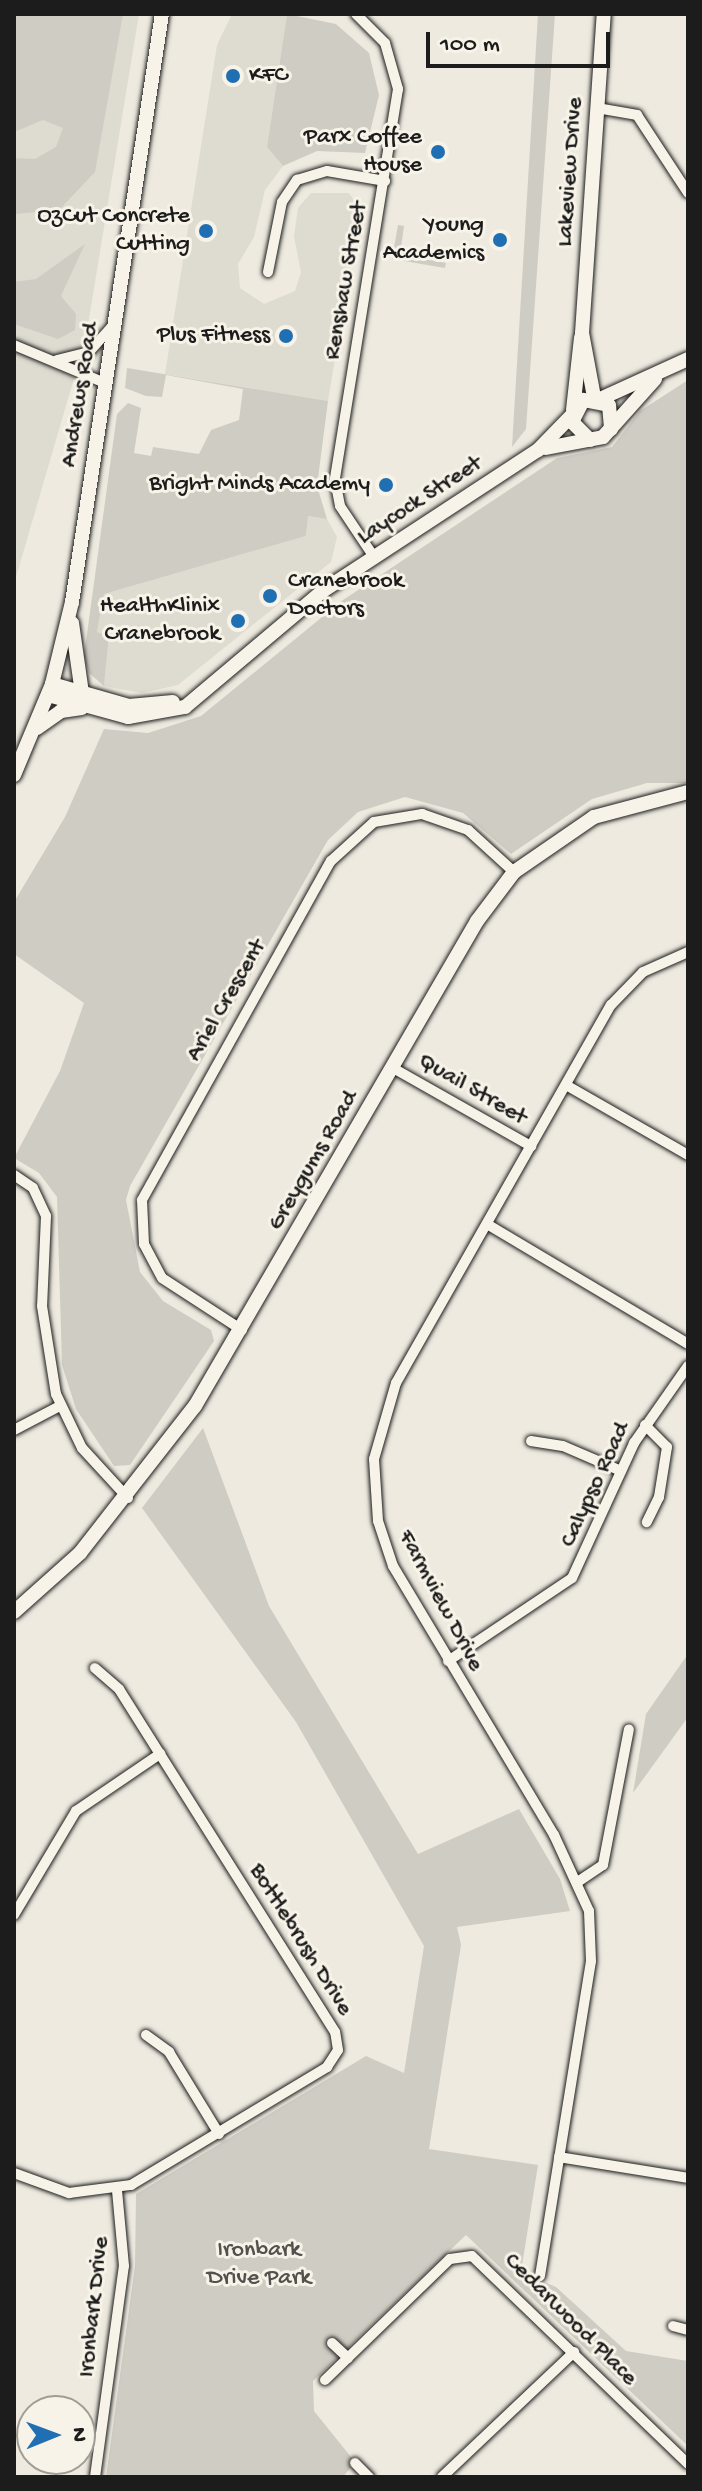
<!DOCTYPE html>
<html>
<head>
<meta charset="utf-8">
<style>
  body { margin:0 }
  #map { position:relative; width:702px; height:2491px; overflow:hidden; background:#eeeae0; font-family:"Gochi Hand",sans-serif }
  div>[style] { position:absolute }
  [style*='--x'] { left:calc(var(--x)*1px); top:calc(var(--y)*1px); width:calc(var(--w)*1px); rotate:calc(var(--a)*1deg) }
  .built>* { inset:0; background:#dedbd1 }
  .green>* { inset:0; background:#cfccc3 }
  .roads { filter:drop-shadow(0 0 2px #1c1c1c) drop-shadow(0 0 2px #1c1c1c) }
  .street>* { height:10px; margin:-5px; padding:0 5px; transform-origin:5px; border-radius:5px; background:#f7f3e8 }
  .secondary>* { height:14px; margin:-7px; padding:0 7px; transform-origin:7px; border-radius:7px; background:#f7f3e8 }
  .dots>* { width:22px; height:22px; translate:-50% -50%; box-sizing:border-box; border:4px solid #f7f3e8; border-radius:50% }
  span { translate:-50% -50%; white-space:nowrap; text-align:center; line-height:1.15; -webkit-text-stroke:6px #f7f3e8; paint-order:stroke }
  .poi-label { font-size:24px; color:#1c1c1c }
  .left { translate:0 -50%; text-align:left }
  .right { translate:-100% -50%; text-align:right }
  .street-label { font-size:24px; color:#1c1c1c }
  .park-label { font-size:24px; color:#52514e }
  .frame { position:absolute; inset:0; border:16px solid #1c1c1c; pointer-events:none }
  .north { position:absolute; left:16px; top:2395px; width:80px; height:80px; box-sizing:border-box; background:#f7f3e8; border:2px solid #9f9d96; border-radius:50%; rotate:89deg; font-size:22px; font-weight:700; line-height:32px; text-align:center; color:#1c1c1c }
  .north::after { content:''; display:block; margin:auto; width:28px; height:36px; background:#1f6fb2; clip-path:polygon(50% 0,100% 100%,50% 72%,0 100%) }
  .scale { position:absolute; left:426px; top:32px; width:184px; height:36px; box-sizing:border-box; border:4px solid #1c1c1c; border-top:0; padding-left:10px; font-size:24px; line-height:28px; white-space:nowrap; color:#1c1c1c; -webkit-text-stroke:6px #f7f3e8; paint-order:stroke }
</style>
</head>
<body>
<div id="map">
  <div class="built">
    <div style="clip-path:polygon(14px 14px,139px 14px,86px 337px,14px 584px)"></div>
    <div style="clip-path:polygon(232px 14px,287px 14px,267px 147px,283px 166px,265px 190px,254px 237px,238px 264px,240px 288px,264px 304px,295px 291px,301px 272px,294px 237px,298px 208px,311px 193px,349px 193px,360px 209px,328px 401px,165px 374px,217px 45px)"></div>
    <div style="clip-path:polygon(308px 516px,327px 519px,337px 537px,331px 562px,178px 685px,142px 693px,104px 686px,109px 635px,97px 632px,104px 594px,306px 536px)"></div>
  </div>
  <div class="green">
    <div style="clip-path:polygon(14px 14px,123px 14px,95px 172px,59px 210px,14px 214px,14px 158px,35px 159px,56px 147px,63px 128px,43px 120px,14px 132px)"></div>
    <div style="clip-path:polygon(287px 14px,336px 24px,369px 53px,379px 95px,365px 153px,317px 151px,283px 166px,267px 147px)"></div>
    <div style="clip-path:polygon(538px 14px,555px 14px,526px 429px,512px 447px)"></div>
    <div style="clip-path:polygon(398px 225px,404px 226px,400px 255px,446px 263px,445px 268px,392px 259px)"></div>
    <div style="clip-path:polygon(85px 244px,61px 296px,76px 314px,75px 330px,58px 339px,14px 324px,14px 282px,36px 279px)"></div>
    <div style="clip-path:polygon(127px 368px,328px 401px,317px 486px,327px 519px,308px 516px,306px 536px,104px 594px,97px 632px,109px 635px,104px 686px,89px 673px,84px 656px,117px 414px,128px 403px,141px 408px,134px 453px,151px 456px,153px 447px,199px 454px,211px 430px,239px 420px,243px 389px,166px 375px,162px 397px,146px 396px,125px 388px)"></div>
    <div style="clip-path:polygon(688px 380px,688px 783px,647px 783px,592px 799px,511px 854px,463px 813px,405px 797px,358px 812px,328px 840px,130px 1186px,126px 1200px,140px 1272px,163px 1301px,211px 1330px,214px 1341px,130px 1465px,114px 1466px,76px 1409px,62px 1365px,57px 1197px,39px 1173px,14px 1158px,60px 1071px,84px 1003px,14px 954px,14px 902px,65px 817px,104px 729px,148px 733px,201px 716px,343px 600px,557px 458px,612px 447px,640px 411px)"></div>
    <div style="clip-path:polygon(203px 1428px,269px 1606px,418px 1854px,519px 1809px,560px 1879px,570px 1911px,457px 1927px,461px 1945px,429px 2149px,538px 2165px,521px 2272px,556px 2287px,626px 2351px,688px 2361px,688px 2446px,466px 2235px,313px 2381px,314px 2411px,355px 2462px,343px 2477px,106px 2477px,135px 2266px,136px 2194px,366px 2056px,404px 2073px,424px 1946px,296px 1722px,142px 1508px)"></div>
    <div style="clip-path:polygon(688px 1654px,688px 1717px,633px 1793px,646px 1714px)"></div>
  </div>
  <div class="roads">
    <div class="street">
      <div style="--x:356;--y:14;--w:41;--a:45"></div>
      <div style="--x:385;--y:43;--w:48;--a:74.2"></div>
      <div style="--x:398;--y:89;--w:396;--a:99.2"></div>
      <div style="--x:335;--y:480;--w:26;--a:79"></div>
      <div style="--x:340;--y:506;--w:61;--a:56.3"></div>
      <div style="--x:597;--y:108;--w:41;--a:9.9"></div>
      <div style="--x:637;--y:115;--w:93;--a:56.8"></div>
      <div style="--x:268;--y:272;--w:71;--a:-78.7"></div>
      <div style="--x:282;--y:202;--w:27;--a:-56"></div>
      <div style="--x:297;--y:180;--w:31;--a:-17"></div>
      <div style="--x:327;--y:171;--w:59;--a:9.8"></div>
      <div style="--x:14;--y:345;--w:99;--a:22.7"></div>
      <div style="--x:57;--y:360;--w:33;--a:-14"></div>
      <div style="--x:89;--y:352;--w:36;--a:-48"></div>
      <div style="--x:393;--y:1068;--w:159;--a:29.5"></div>
      <div style="--x:566;--y:1085;--w:141;--a:29.8"></div>
      <div style="--x:14;--y:1175;--w:23;--a:34"></div>
      <div style="--x:33;--y:1188;--w:31;--a:65"></div>
      <div style="--x:46;--y:1216;--w:90;--a:92.5"></div>
      <div style="--x:42;--y:1306;--w:89;--a:81"></div>
      <div style="--x:56;--y:1394;--w:60;--a:64.3"></div>
      <div style="--x:82;--y:1448;--w:68;--a:47.4"></div>
      <div style="--x:487;--y:1224;--w:234;--a:30.8"></div>
      <div style="--x:242;--y:1330;--w:95;--a:-147"></div>
      <div style="--x:162;--y:1278;--w:38;--a:-118"></div>
      <div style="--x:144;--y:1244;--w:44;--a:-92.6"></div>
      <div style="--x:142;--y:1200;--w:388;--a:-60.9"></div>
      <div style="--x:331;--y:861;--w:58;--a:-42.2"></div>
      <div style="--x:374;--y:822;--w:49;--a:-9.5"></div>
      <div style="--x:422;--y:814;--w:49;--a:19.2"></div>
      <div style="--x:468;--y:830;--w:62;--a:42.4"></div>
      <div style="--x:645;--y:1425;--w:31;--a:45"></div>
      <div style="--x:667;--y:1447;--w:51;--a:99.1"></div>
      <div style="--x:659;--y:1497;--w:28;--a:116"></div>
      <div style="--x:14;--y:1430;--w:52;--a:-27.6"></div>
      <div style="--x:531;--y:1441;--w:32;--a:9"></div>
      <div style="--x:563;--y:1446;--w:63;--a:23.3"></div>
      <div style="--x:448;--y:1661;--w:149;--a:-33.8"></div>
      <div style="--x:572;--y:1578;--w:149;--a:-65.3"></div>
      <div style="--x:634;--y:1443;--w:94;--a:-55"></div>
      <div style="--x:579;--y:1881;--w:29;--a:-34"></div>
      <div style="--x:603;--y:1865;--w:138;--a:-79.2"></div>
      <div style="--x:14;--y:1915;--w:121;--a:-59.2"></div>
      <div style="--x:76;--y:1811;--w:102;--a:-34.2"></div>
      <div style="--x:146;--y:2035;--w:29;--a:36"></div>
      <div style="--x:169;--y:2052;--w:96;--a:58.6"></div>
      <div style="--x:559;--y:2157;--w:131;--a:9.2"></div>
      <div style="--x:14;--y:2173;--w:59;--a:20"></div>
      <div style="--x:69;--y:2193;--w:63;--a:-7.4"></div>
      <div style="--x:131;--y:2185;--w:229;--a:-31"></div>
      <div style="--x:327;--y:2067;--w:20;--a:-57"></div>
      <div style="--x:338;--y:2050;--w:18;--a:-99"></div>
      <div style="--x:335;--y:2032;--w:405;--a:-122.2"></div>
      <div style="--x:119;--y:1689;--w:32;--a:-139"></div>
      <div style="--x:540;--y:2276;--w:319;--a:-80.8"></div>
      <div style="--x:591;--y:1961;--w:50;--a:-92.3"></div>
      <div style="--x:589;--y:1911;--w:84;--a:-114.7"></div>
      <div style="--x:554;--y:1835;--w:313;--a:-120.9"></div>
      <div style="--x:393;--y:1566;--w:47;--a:-108.4"></div>
      <div style="--x:378;--y:1521;--w:62;--a:-93.7"></div>
      <div style="--x:374;--y:1459;--w:79;--a:-73.9"></div>
      <div style="--x:396;--y:1383;--w:435;--a:-60.4"></div>
      <div style="--x:611;--y:1005;--w:46;--a:-45.9"></div>
      <div style="--x:643;--y:972;--w:49;--a:-24"></div>
      <div style="--x:673;--y:2326;--w:16;--a:15"></div>
      <div style="--x:332;--y:2343;--w:22;--a:43"></div>
      <div style="--x:325;--y:2380;--w:174;--a:-44.1"></div>
      <div style="--x:450;--y:2259;--w:22;--a:-8"></div>
      <div style="--x:472;--y:2256;--w:300;--a:43.9"></div>
      <div style="--x:355;--y:2463;--w:20;--a:45"></div>
      <div style="--x:95;--y:2477;--w:213;--a:-82.2"></div>
      <div style="--x:124;--y:2266;--w:76;--a:-95.3"></div>
      <div style="--x:442;--y:2477;--w:182;--a:-43.4"></div>
    </div>
    <div class="secondary">
      <div style="--x:594;--y:397;--w:65;--a:-100.6"></div>
      <div style="--x:582;--y:333;--w:320;--a:-86.1"></div>
      <div style="--x:600;--y:399;--w:97;--a:-24.4"></div>
      <div style="--x:573;--y:410;--w:73;--a:-83.7"></div>
      <div style="--x:590;--y:440;--w:25;--a:-135"></div>
      <div style="--x:572;--y:422;--w:25;--a:-63"></div>
      <div style="--x:583;--y:400;--w:26;--a:11"></div>
      <div style="--x:609;--y:405;--w:24;--a:85"></div>
      <div style="--x:546;--y:448;--w:58;--a:-10.9"></div>
      <div style="--x:603;--y:437;--w:78;--a:-48.1"></div>
      <div style="--x:72;--y:623;--w:71;--a:81.9"></div>
      <div style="--x:52;--y:684;--w:80;--a:15.9"></div>
      <div style="--x:129;--y:706;--w:44;--a:-5.2"></div>
      <div style="--x:48;--y:695;--w:83;--a:15.4"></div>
      <div style="--x:128;--y:717;--w:58;--a:-10"></div>
      <div style="--x:185;--y:707;--w:182;--a:-40.1"></div>
      <div style="--x:324;--y:590;--w:256;--a:-33.2"></div>
      <div style="--x:538;--y:450;--w:49;--a:-45.8"></div>
      <div style="--x:37;--y:728;--w:29;--a:-35"></div>
      <div style="--x:61;--y:711;--w:21;--a:-8"></div>
      <div style="--x:14;--y:775;--w:99;--a:-67.3"></div>
      <div style="--x:52;--y:684;--w:84;--a:-76.3"></div>
      <div style="--x:72;--y:602;--w:595;--a:-81.3"></div>
      <div style="--x:14;--y:1612;--w:89;--a:-41.8"></div>
      <div style="--x:80;--y:1553;--w:187;--a:-52"></div>
      <div style="--x:195;--y:1406;--w:561;--a:-59.82"></div>
      <div style="--x:477;--y:921;--w:61;--a:-52.9"></div>
      <div style="--x:514;--y:872;--w:97;--a:-34.5"></div>
      <div style="--x:594;--y:817;--w:97;--a:-14.9"></div>
    </div>
  </div>
  <div class="dots">
    <div style="left:233px;top:76px;background:#1f6fb2"></div>
    <div style="left:438px;top:152px;background:#1f6fb2"></div>
    <div style="left:206px;top:231px;background:#1f6fb2"></div>
    <div style="left:500px;top:240px;background:#1f6fb2"></div>
    <div style="left:286px;top:336px;background:#1f6fb2"></div>
    <div style="left:386px;top:485px;background:#1f6fb2"></div>
    <div style="left:270px;top:596px;background:#1f6fb2"></div>
    <div style="left:238px;top:621px;background:#1f6fb2"></div>
  </div>
  <div class="poi-label">
    <span class="left" style="left:249px;top:76px">KFC</span>
    <span class="right" style="left:422px;top:152px">Parx Coffee<br>House</span>
    <span class="right" style="left:190px;top:231px">OzCut Concrete<br>Cutting</span>
    <span class="right" style="left:484px;top:240px">Young<br>Academics</span>
    <span class="right" style="left:270px;top:336px">Plus Fitness</span>
    <span class="right" style="left:370px;top:485px">Bright Minds Academy</span>
    <span class="left" style="left:288px;top:596px">Cranebrook<br>Doctors</span>
    <span class="right" style="left:220px;top:621px">HealthKlinix<br>Cranebrook</span>
  </div>
  <div class="street-label">
    <span style="left:571px;top:172px;rotate:-86deg">Lakeview Drive</span>
    <span style="left:347px;top:281px;rotate:-80deg">Renshaw Street</span>
    <span style="left:81px;top:395px;rotate:-81deg">Andrews Road</span>
    <span style="left:420px;top:501px;rotate:-33deg">Laycock Street</span>
    <span style="left:227px;top:1001px;rotate:-60deg">Ariel Crescent</span>
    <span style="left:472px;top:1090px;rotate:30deg">Quail Street</span>
    <span style="left:314px;top:1161px;rotate:-60deg">Greygums Road</span>
    <span style="left:596px;top:1485px;rotate:-65deg">Calypso Road</span>
    <span style="left:440px;top:1601px;rotate:62deg">Farmview Drive</span>
    <span style="left:300px;top:1940px;rotate:58deg">Bottlebrush Drive</span>
    <span style="left:95px;top:2307px;rotate:-84deg">Ironbark Drive</span>
    <span style="left:570px;top:2320px;rotate:45deg">Cedarwood Place</span>
  </div>
  <div class="park-label">
    <span style="left:259px;top:2265px">Ironbark<br>Drive Park</span>
  </div>
  <div class="frame"></div>
  <div class="north">N</div>
  <div class="scale">100 m</div>
</div>
</body>
</html>
